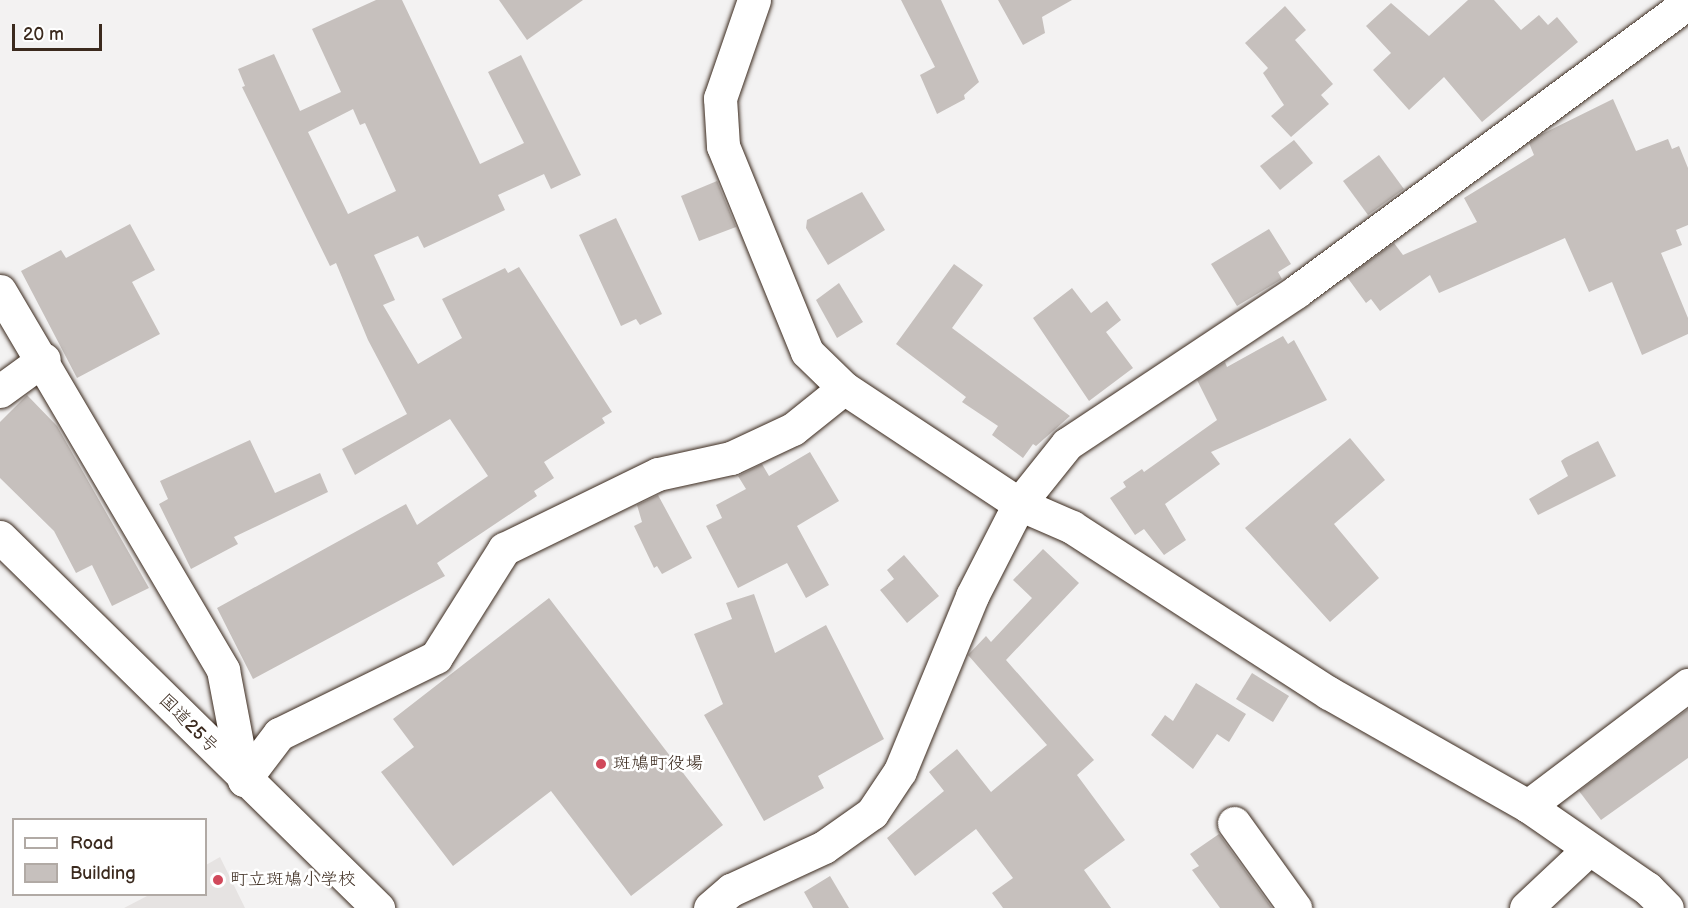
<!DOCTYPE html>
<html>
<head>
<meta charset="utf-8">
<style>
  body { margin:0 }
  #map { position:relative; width:1688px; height:908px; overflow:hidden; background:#f3f2f2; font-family:"Balsamiq Sans","Klee One",sans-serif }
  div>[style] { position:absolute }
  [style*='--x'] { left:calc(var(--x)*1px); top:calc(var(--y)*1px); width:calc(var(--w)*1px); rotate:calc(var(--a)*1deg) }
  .built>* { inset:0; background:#e6e3e2 }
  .building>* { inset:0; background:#c6c0bd }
  .roads { filter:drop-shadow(0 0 2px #3b2a1e) drop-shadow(0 0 2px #3b2a1e) }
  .minor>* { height:33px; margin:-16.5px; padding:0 16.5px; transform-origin:16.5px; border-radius:16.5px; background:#fff }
  .trunk>* { height:33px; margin:-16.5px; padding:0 16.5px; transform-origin:16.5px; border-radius:16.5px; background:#fff }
  .dots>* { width:16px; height:16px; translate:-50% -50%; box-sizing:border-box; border:3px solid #fff; border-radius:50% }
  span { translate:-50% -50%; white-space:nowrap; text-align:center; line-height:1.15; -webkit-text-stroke:5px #fff; paint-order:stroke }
  .street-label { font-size:18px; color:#3b2a1e }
  .poi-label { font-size:18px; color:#3b2a1e }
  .left { translate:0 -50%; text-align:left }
  .legend { position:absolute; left:12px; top:818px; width:195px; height:78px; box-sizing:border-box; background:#fff; border:2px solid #b1aaa5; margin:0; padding:8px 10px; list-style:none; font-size:18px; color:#3b2a1e }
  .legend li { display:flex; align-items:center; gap:12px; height:30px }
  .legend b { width:30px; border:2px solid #b1aaa5 }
  .scale { position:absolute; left:12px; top:24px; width:90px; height:27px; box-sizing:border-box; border:3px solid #3b2a1e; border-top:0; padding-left:8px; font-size:18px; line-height:21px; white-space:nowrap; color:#3b2a1e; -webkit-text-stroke:4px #fff; paint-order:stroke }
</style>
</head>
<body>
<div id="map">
  <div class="built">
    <div style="clip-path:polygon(220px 857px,245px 908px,124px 908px,149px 895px,206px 894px,206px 865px)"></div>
  </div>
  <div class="building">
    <div style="clip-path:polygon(evenodd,376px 0,402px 0,480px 164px,524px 143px,488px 72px,521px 55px,581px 175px,551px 189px,544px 174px,498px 195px,505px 210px,452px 235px,424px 248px,418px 236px,374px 255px,395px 300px,383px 305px,418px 364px,462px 338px,442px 299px,505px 268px,508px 273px,519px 267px,612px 412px,602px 418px,605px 423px,544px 462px,554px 478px,534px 491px,537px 496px,437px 563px,445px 576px,253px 679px,217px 608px,406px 504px,417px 525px,488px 476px,450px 419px,355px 475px,342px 449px,407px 414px,368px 340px,336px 263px,330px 266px,242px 87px,245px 86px,238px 69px,274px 54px,300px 111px,341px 92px,312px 29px,376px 0,353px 109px,360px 125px,365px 123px,396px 191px,348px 214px,308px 132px,353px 109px)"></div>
    <div style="clip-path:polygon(499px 0,583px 0,527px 40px)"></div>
    <div style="clip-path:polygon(901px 0,941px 0,979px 82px,964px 95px,965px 99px,937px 114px,920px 75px,935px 67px)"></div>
    <div style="clip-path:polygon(998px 0,1072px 0,1042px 17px,1045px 33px,1023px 45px)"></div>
    <div style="clip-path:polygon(1468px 0,1494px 0,1521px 30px,1539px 15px,1548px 25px,1557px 17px,1578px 42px,1482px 122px,1444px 77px,1409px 110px,1373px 70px,1391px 53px,1366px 26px,1391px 3px,1429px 36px)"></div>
    <div style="clip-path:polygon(1285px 6px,1306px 30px,1295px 40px,1333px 84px,1321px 95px,1329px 104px,1291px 137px,1271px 116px,1284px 105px,1263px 73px,1268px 68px,1245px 43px)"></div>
    <div style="clip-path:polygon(1613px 99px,1636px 151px,1668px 139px,1672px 149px,1679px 146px,1688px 168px,1688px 225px,1676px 230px,1682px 245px,1661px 253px,1688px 318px,1688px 334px,1642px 355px,1612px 282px,1589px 292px,1565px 238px,1439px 293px,1430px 275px,1380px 311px,1371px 299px,1366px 303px,1347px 277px,1394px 243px,1403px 255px,1477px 222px,1464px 198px,1534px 155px,1529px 143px,1540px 135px)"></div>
    <div style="clip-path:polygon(1294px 140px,1313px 163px,1280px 190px,1260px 166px)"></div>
    <div style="clip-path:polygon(1379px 155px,1404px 189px,1368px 215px,1343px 181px)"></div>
    <div style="clip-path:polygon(717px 181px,736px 227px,699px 241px,681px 196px)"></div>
    <div style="clip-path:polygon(862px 192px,885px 230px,828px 265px,806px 228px,807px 220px)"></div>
    <div style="clip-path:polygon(616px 218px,662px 314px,640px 325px,636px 319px,621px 326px,579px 235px)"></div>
    <div style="clip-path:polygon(130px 224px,155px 270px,132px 282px,160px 334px,77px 378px,21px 271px,61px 250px,66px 258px)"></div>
    <div style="clip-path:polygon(1269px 229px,1291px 264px,1278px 272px,1282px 279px,1237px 306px,1211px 264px)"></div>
    <div style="clip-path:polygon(954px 264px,983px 285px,952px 328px,1070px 416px,1036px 446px,1033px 444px,1023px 458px,992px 435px,998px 426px,962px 402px,966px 397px,896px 344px)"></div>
    <div style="clip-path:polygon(839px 283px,863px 322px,837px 338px,816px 300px)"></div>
    <div style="clip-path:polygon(1072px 288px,1091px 313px,1107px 301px,1121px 320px,1106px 332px,1133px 368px,1089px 401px,1033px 318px)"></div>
    <div style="clip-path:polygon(1283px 336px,1288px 344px,1294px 340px,1327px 400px,1211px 452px,1220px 464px,1165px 504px,1186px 540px,1164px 555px,1144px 529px,1135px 535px,1110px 498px,1126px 487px,1123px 482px,1142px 469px,1144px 472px,1217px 420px,1197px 380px,1225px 362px,1227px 367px)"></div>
    <div style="clip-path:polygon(27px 395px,57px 426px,149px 588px,112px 606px,92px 565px,76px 573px,54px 531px,0 478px,0 422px)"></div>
    <div style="clip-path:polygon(1350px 438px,1385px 480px,1334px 524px,1379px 578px,1330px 622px,1245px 528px)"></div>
    <div style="clip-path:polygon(250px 440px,275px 493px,320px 473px,328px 492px,234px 537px,238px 544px,191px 569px,159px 504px,168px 499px,160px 481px)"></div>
    <div style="clip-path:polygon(1598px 441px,1616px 476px,1538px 515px,1529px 499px,1568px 476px,1561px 461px,1565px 458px)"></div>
    <div style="clip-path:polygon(810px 452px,839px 501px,797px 526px,829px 585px,806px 598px,787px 563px,738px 588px,706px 526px,722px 518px,716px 505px,746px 489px,738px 476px,762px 464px,769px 476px)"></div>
    <div style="clip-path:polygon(658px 495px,692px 558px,662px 574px,657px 566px,654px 568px,634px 526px,642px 522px,637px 505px)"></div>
    <div style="clip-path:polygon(1043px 549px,1079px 583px,1006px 660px,1094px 760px,1077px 775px,1125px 840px,1084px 870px,1111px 908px,1003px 908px,992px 893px,1013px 878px,976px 829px,915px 876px,887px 838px,944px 791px,929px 772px,957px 749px,991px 792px,1047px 745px,968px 655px,986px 636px,991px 642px,1032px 598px,1013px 580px)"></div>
    <div style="clip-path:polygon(904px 555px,939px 596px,907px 623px,880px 590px,894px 579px,887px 570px)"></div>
    <div style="clip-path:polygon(754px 594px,775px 653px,826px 625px,884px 739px,818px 776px,824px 788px,764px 821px,704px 715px,723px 704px,694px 634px,732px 619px,726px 603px)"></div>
    <div style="clip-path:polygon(549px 598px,723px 825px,631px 896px,551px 791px,453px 866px,381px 772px,414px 747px,393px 719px)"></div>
    <div style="clip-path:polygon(1252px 673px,1289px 696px,1273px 722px,1236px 699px)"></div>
    <div style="clip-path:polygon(1196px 683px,1246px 714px,1229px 742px,1217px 734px,1193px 769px,1151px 735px,1165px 715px,1173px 721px)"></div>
    <div style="clip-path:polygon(1688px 709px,1688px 758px,1601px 820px,1579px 791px)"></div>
    <div style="clip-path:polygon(1219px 834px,1272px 908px,1220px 908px,1192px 870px,1199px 866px,1190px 854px)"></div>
    <div style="clip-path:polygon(830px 876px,849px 908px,813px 908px,804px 892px)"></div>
  </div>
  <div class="roads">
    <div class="minor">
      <div style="--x:754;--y:0;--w:104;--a:109.1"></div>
      <div style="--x:720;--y:98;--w:48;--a:86.4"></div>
      <div style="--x:723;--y:146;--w:222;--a:67.8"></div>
      <div style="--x:807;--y:352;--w:52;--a:44.2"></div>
      <div style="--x:844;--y:388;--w:210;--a:33.5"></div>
      <div style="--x:1019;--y:504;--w:58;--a:23.5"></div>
      <div style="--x:1072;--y:527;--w:306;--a:32.9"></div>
      <div style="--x:1329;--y:693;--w:229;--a:29.6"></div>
      <div style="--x:1528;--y:806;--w:145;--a:34.6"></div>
      <div style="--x:1647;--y:888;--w:28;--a:45"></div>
      <div style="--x:0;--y:291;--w:440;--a:59.5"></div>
      <div style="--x:223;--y:670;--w:112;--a:79.2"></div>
      <div style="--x:0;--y:391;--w:54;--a:-36"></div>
      <div style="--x:244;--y:780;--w:58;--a:-52.7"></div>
      <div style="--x:279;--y:734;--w:175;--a:-26.1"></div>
      <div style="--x:436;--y:657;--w:128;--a:-57.8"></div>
      <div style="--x:504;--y:549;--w:171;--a:-26"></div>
      <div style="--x:658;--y:474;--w:75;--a:-12.4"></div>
      <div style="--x:731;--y:458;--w:68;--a:-25.1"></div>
      <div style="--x:793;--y:429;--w:65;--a:-38.8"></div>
      <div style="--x:1528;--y:806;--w:201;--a:-37.1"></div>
      <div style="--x:1234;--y:823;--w:105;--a:54.3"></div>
      <div style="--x:710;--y:908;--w:28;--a:-41"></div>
      <div style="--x:731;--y:890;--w:102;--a:-24.8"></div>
      <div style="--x:824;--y:847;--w:59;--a:-35.3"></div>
      <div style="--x:872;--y:813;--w:50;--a:-56.3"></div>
      <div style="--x:900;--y:771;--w:189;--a:-67.6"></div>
      <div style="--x:972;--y:596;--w:103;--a:-62.9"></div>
      <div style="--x:1019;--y:504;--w:77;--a:-51.3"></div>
      <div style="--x:1067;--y:444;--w:276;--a:-33.6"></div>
      <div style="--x:1297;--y:291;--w:486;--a:-36.4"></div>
      <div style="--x:1526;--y:908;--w:85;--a:-43.1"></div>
    </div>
    <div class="trunk">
      <div style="--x:0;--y:537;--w:530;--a:44.46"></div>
    </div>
  </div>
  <div class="dots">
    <div style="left:601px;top:764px;background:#d1495b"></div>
    <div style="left:218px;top:880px;background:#d1495b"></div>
  </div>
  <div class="street-label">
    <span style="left:188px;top:724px;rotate:45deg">国道25号</span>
  </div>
  <div class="poi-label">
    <span class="left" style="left:613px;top:764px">斑鳩町役場</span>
    <span class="left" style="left:230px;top:880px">町立斑鳩小学校</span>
  </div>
  <ul class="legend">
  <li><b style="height:8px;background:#fff"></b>Road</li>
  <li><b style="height:16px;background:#c6c0bd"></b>Building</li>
  </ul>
  <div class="scale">20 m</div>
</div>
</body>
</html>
